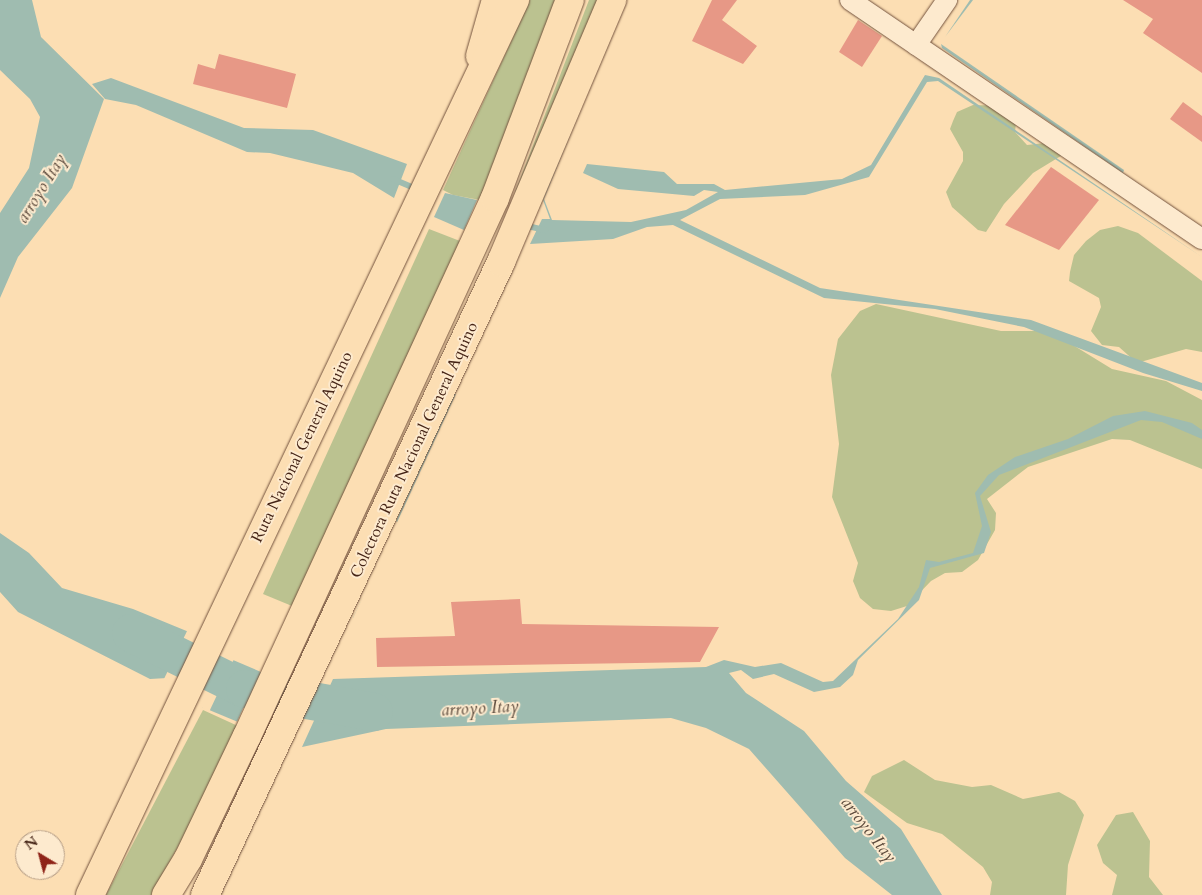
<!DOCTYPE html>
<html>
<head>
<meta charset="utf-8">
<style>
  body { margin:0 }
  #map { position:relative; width:1202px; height:895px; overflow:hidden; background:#fcdeb3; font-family:Cardo,serif }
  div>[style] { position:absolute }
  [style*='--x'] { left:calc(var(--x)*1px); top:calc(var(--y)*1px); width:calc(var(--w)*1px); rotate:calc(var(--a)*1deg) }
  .green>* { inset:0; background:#bbc290 }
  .water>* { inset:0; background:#9fbcb0 }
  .pier>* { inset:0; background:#fcdeb3 }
  .stream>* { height:6px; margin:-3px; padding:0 3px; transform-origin:3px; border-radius:3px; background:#9fbcb0 }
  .river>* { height:38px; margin:-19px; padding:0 19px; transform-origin:19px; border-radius:19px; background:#9fbcb0 }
  .building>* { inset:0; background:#e79886 }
  .roads { filter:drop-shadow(0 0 1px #73523d) drop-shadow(0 0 1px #73523d) }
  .street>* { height:20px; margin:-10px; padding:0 10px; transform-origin:10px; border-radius:10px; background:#fdeace }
  .primary>* { height:28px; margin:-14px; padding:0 14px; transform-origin:14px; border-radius:14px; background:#fcdeb3 }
  .highway>* { height:28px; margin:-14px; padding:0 14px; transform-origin:14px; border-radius:14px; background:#fcdeb3 }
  span { translate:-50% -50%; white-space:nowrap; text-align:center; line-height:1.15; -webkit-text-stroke:4px #fdeace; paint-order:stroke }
  .street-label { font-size:16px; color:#452416 }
  .water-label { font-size:18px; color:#5c4a3c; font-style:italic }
  .north { position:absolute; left:15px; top:830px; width:50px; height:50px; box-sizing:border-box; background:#fdeace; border:1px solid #b39b84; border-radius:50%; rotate:323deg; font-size:14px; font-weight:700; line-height:20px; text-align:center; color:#452416 }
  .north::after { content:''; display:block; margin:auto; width:18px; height:22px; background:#8f2418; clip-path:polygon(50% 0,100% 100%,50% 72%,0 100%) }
</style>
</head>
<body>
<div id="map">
  <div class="green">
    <div style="clip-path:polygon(530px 0,559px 0,480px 200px,453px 195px,443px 190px)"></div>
    <div style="clip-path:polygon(589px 0,602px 0,516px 194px,515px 192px)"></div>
    <div style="clip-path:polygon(973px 105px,1004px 106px,1017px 113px,1015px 132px,1027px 145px,1045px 143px,1069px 151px,1033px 173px,1004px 204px,986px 232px,978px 230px,952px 207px,946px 192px,963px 161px,963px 152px,950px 129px,953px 121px,957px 112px)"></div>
    <div style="clip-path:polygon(1118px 226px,1138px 233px,1202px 281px,1202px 352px,1186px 349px,1137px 363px,1119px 347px,1102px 345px,1091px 331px,1101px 307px,1099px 298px,1069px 281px,1070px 272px,1074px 255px,1086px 241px,1100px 230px)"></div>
    <div style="clip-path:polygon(429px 229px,460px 241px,292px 606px,263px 594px)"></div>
    <div style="clip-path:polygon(876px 304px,1001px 331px,1050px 331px,1112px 369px,1166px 381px,1202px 400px,1202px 469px,1130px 440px,1112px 439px,1028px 467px,987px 499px,996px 513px,995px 530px,978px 560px,962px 572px,945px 573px,931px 581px,907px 606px,891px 611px,873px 609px,860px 598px,853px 581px,858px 563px,832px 497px,839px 444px,831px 375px,838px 339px,860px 311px)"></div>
    <div style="clip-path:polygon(203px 710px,238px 726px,188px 829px,151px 895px,106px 895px)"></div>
    <div style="clip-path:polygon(904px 760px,935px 780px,972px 787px,991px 785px,1023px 799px,1059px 792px,1075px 801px,1084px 815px,1068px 865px,1066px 895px,990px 895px,992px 882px,983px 867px,942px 834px,907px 823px,864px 792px,872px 776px)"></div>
    <div style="clip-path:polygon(1133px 812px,1150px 841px,1149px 877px,1163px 895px,1112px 895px,1117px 875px,1103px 863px,1097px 845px,1116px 815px)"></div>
  </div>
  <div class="water">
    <div style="clip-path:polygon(0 0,32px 0,41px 37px,104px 99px,72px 188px,18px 257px,0 298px,0 213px,29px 168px,40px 117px,30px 99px,0 70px)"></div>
    <div style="clip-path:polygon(970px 0,973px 0,945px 37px)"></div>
    <div style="clip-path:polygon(608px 42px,544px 199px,552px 220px,631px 222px,686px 210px,718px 192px,704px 190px,694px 196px,618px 189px,583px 173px,587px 164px,664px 172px,677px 184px,714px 184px,725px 190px,842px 179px,871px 165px,925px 75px,939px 78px,1202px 257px,938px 81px,927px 82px,869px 177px,805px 195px,720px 199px,680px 220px,820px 288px,1031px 320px,1202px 383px,1202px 391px,1143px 373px,1024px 327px,935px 309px,824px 298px,673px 225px,647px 227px,613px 239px,530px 244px,542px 219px,550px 219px,543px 200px)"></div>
    <div style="clip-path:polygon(941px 44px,1124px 170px,1123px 173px,942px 48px)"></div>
    <div style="clip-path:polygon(111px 78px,244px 128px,313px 130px,407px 164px,394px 198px,353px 173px,270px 153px,247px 152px,136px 105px,105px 99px,92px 84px)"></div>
    <div style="clip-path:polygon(445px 193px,477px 200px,464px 230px,434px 217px)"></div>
    <div style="clip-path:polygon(454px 394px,456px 394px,353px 618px,352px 617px)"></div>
    <div style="clip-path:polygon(1145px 411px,1192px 423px,1202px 430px,1202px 439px,1162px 422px,1141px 420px,999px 475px,980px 496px,991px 532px,984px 553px,930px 568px,919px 600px,858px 660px,853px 675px,840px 687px,814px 692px,774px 674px,753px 679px,741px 670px,729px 673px,746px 693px,804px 731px,846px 781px,901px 829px,942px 895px,892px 895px,845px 858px,749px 749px,706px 728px,671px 718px,386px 729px,302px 747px,333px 679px,706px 667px,724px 660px,755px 667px,781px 663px,823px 682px,833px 681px,898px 619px,919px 587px,926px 560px,939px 562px,973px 553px,982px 526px,975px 493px,988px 475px,1015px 457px,1068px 439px,1113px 416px)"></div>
    <div style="clip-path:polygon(0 533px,29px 553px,62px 588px,133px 609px,189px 632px,167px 678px,150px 679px,18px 612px,0 592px)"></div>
    <div style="clip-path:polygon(226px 657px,261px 672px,238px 722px,202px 707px)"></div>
  </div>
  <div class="pier">
    <div style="clip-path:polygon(394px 520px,399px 523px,352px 620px,350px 616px)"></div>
    <div style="clip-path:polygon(188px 629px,191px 633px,169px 680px,163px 681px)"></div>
    <div style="clip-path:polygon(224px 655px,235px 657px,209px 712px,200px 706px)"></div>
    <div style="clip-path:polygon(262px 669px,238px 725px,236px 724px,261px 669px)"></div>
  </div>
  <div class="stream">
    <div style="--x:393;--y:179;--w:28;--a:23"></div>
    <div style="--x:523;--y:225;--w:23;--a:13"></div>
  </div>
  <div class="river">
    <div style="--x:131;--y:633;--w:127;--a:26.2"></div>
    <div style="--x:245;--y:689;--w:131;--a:10.1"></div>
  </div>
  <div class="building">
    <div style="clip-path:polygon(712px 0,737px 0,722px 20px,757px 46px,743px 64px,692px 41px)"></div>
    <div style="clip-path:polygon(1123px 0,1202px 0,1202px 73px,1143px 33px,1153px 19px)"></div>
    <div style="clip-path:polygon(858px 20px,882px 36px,862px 67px,839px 52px)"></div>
    <div style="clip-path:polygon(219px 54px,296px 74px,287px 108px,193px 84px,198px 64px,215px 69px)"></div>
    <div style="clip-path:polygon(1183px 102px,1202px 116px,1202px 142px,1170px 119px)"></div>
    <div style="clip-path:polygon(1051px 167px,1099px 200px,1059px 250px,1005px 225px)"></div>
    <div style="clip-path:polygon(520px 599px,522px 624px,719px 627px,700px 662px,377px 667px,376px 638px,455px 636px,451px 602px)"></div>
  </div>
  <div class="roads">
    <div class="street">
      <div style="--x:850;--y:0;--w:425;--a:34.2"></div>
      <div style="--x:916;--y:45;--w:55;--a:-55.4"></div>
    </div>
    <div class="primary">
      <div style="--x:480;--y:56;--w:58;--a:-74.1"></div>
      <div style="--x:205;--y:895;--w:699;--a:-64.94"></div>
      <div style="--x:501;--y:262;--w:285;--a:-67"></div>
    </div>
    <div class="highway">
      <div style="--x:90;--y:895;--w:991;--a:-64.6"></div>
      <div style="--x:166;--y:895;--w:42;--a:-58.6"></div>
      <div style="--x:188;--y:859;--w:136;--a:-64.4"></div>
      <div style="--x:247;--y:736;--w:592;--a:-65.25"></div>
      <div style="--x:495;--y:198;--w:212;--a:-69.3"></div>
    </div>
  </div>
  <div class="street-label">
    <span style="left:302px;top:447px;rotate:-64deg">Ruta Nacional General Aquino</span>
    <span style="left:414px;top:450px;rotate:-65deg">Colectora Ruta Nacional General Aquino</span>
  </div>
  <div class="water-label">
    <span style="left:42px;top:189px;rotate:-58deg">arroyo Itay</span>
    <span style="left:480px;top:709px;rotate:-3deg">arroyo Itay</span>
    <span style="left:868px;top:830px;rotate:52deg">arroyo Itay</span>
  </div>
  <div class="north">N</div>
</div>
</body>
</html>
